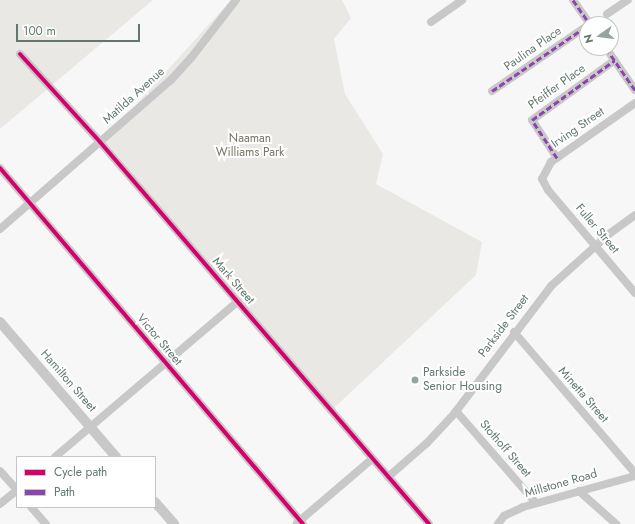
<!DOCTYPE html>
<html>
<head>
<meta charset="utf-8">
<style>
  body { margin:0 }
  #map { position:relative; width:635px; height:524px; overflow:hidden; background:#f8f7f7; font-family:Jost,sans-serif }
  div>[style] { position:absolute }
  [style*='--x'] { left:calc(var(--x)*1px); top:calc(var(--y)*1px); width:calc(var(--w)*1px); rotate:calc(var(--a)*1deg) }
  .green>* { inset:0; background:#e9e8e5 }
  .minor>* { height:8px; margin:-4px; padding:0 4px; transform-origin:4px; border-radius:4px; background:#c7c8c7 }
  .tertiary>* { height:10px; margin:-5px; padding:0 5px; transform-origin:5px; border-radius:5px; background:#c7c8c7 }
  .quiet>* { height:3px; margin-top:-1.5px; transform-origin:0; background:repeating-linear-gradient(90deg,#8e44ad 0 6px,transparent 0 9px) }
  .cycleway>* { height:4px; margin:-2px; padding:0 2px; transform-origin:2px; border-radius:2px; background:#d6006c }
  .dots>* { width:11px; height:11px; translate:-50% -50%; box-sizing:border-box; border:2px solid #fff; border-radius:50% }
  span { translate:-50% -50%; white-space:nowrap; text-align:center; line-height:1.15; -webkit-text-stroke:4px #fff; paint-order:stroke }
  .street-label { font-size:12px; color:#62786f }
  .park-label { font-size:12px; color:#777565 }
  .poi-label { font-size:12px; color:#62786f }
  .left { translate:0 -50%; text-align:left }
  .legend { position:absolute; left:16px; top:456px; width:140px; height:52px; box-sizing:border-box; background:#fff; border:1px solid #c0c9c5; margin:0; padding:5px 7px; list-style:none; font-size:12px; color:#62786f }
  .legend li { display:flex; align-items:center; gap:8px; height:20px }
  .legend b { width:20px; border:1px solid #c0c9c5 }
  .north { position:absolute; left:579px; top:16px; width:40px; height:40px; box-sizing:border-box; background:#fff; border:1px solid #c0c9c5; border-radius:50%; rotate:256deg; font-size:11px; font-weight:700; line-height:16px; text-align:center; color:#62786f }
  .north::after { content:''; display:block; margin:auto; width:14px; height:18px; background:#96a49f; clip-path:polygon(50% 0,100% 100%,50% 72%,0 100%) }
  .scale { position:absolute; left:16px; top:24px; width:124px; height:18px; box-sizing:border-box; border:2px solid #62786f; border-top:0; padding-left:5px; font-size:12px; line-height:14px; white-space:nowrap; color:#62786f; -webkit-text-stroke:3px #fff; paint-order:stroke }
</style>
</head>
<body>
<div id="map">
  <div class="green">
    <div style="clip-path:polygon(0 0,153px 0,0 129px)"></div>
    <div style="clip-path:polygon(231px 0,342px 0,351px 18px,334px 39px,345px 94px,383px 154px,376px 184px,482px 242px,476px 275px,333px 409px,104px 140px)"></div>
  </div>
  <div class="minor">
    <div style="--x:573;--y:0;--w:29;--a:55"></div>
    <div style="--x:607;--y:14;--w:25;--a:-34"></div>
    <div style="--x:431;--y:22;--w:38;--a:-35"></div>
    <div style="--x:606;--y:48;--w:51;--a:55.4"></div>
    <div style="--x:20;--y:54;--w:119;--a:47.7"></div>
    <div style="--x:100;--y:142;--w:504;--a:49.26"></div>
    <div style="--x:492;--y:91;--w:115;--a:-34.4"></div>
    <div style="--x:635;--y:103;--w:103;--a:144.9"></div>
    <div style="--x:551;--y:162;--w:19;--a:118"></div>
    <div style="--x:542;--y:179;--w:13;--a:61"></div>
    <div style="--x:548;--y:190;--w:135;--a:49.8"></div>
    <div style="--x:557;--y:158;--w:45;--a:-123.3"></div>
    <div style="--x:532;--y:120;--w:102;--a:-35.9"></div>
    <div style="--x:0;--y:168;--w:467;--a:49.6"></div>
    <div style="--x:0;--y:229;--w:227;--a:-41.1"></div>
    <div style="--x:171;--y:80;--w:30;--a:-48"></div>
    <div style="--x:191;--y:58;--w:73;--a:-52.2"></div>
    <div style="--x:514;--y:332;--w:186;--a:49.4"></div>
    <div style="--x:456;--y:411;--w:122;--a:49"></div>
    <div style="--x:55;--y:457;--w:240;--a:-40.4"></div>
    <div style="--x:0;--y:471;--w:25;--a:48"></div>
    <div style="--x:388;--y:477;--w:52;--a:-41.1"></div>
    <div style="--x:427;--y:443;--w:40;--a:-47"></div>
    <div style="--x:454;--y:414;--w:161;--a:-52.8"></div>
    <div style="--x:551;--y:286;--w:78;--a:-41.9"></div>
    <div style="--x:609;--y:234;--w:32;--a:-36"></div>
    <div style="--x:579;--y:491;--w:50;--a:41.7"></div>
    <div style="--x:0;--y:504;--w:22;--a:-39"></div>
    <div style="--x:31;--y:507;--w:23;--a:49"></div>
    <div style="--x:297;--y:523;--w:99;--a:-40.5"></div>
    <div style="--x:498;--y:524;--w:10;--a:-53"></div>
    <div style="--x:504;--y:516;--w:21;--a:-25"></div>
    <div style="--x:523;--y:507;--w:116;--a:-15.5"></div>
  </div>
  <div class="tertiary">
    <div style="--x:0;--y:322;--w:178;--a:49.3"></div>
    <div style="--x:155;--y:502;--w:29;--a:49"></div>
  </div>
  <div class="quiet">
    <div style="--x:573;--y:0;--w:29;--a:55"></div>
    <div style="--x:606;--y:48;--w:51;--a:55.4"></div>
    <div style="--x:492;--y:91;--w:115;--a:-34.4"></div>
    <div style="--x:557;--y:158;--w:45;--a:-123.3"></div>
    <div style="--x:532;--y:120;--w:102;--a:-35.9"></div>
  </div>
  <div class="cycleway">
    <div style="--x:20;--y:54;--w:119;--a:47.7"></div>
    <div style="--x:100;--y:142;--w:504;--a:49.26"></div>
    <div style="--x:0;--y:168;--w:467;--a:49.6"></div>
  </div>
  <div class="dots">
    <div style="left:415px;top:380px;background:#96a49f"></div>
  </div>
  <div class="street-label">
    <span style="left:533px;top:49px;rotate:-35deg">Paulina Place</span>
    <span style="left:557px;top:87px;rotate:-36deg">Pfeiffer Place</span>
    <span style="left:134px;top:96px;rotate:-42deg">Matilda Avenue</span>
    <span style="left:578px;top:128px;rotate:-35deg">Irving Street</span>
    <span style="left:597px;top:229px;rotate:50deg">Fuller Street</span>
    <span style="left:233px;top:281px;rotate:49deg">Mark Street</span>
    <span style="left:504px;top:326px;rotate:-53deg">Parkside Street</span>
    <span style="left:159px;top:340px;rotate:50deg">Victor Street</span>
    <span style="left:68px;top:381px;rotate:49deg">Hamilton Street</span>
    <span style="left:583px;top:395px;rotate:49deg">Minetta Street</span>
    <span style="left:505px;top:449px;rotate:49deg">Stothoff Street</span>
    <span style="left:561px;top:484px;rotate:-16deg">Millstone Road</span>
  </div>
  <div class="park-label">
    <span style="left:250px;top:146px">Naaman<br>Williams Park</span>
  </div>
  <div class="poi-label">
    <span class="left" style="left:423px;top:380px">Parkside<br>Senior Housing</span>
  </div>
  <ul class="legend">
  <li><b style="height:5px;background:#d6006c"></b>Cycle path</li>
  <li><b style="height:5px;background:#8e44ad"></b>Path</li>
  </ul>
  <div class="north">N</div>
  <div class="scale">100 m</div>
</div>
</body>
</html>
